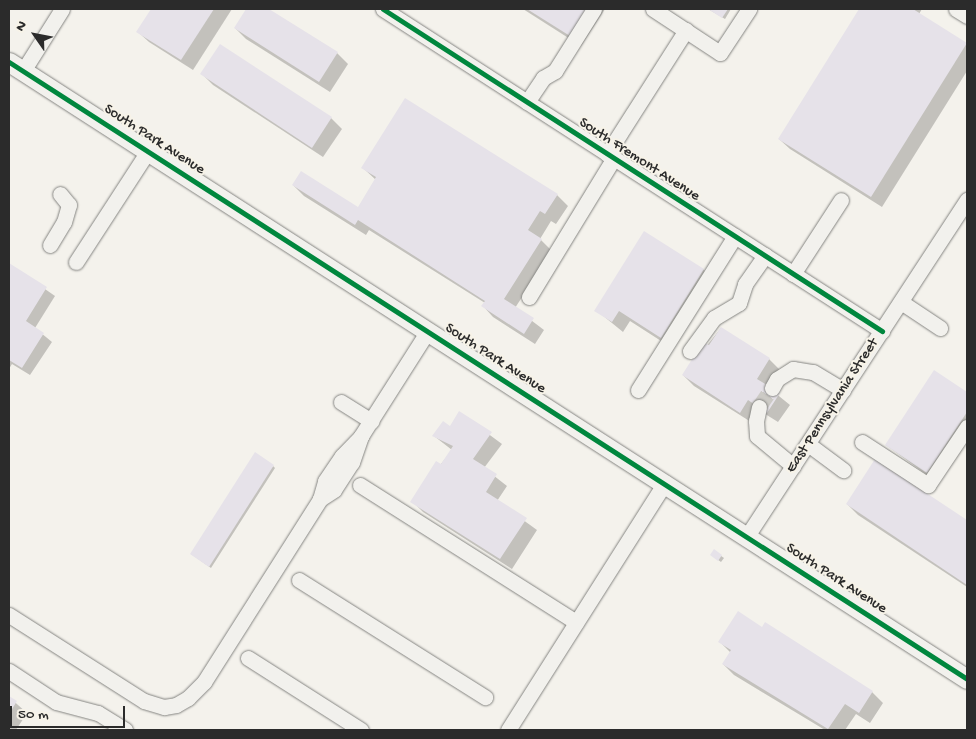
<!DOCTYPE html>
<html>
<head>
<meta charset="utf-8">
<style>
  body { margin:0 }
  #map { position:relative; width:976px; height:739px; overflow:hidden; background:#f4f2ec; font-family:"Gochi Hand",sans-serif }
  div>[style] { position:absolute }
  [style*='--x'] { left:calc(var(--x)*1px); top:calc(var(--y)*1px); width:calc(var(--w)*1px); rotate:calc(var(--a)*1deg) }
  .shadow>* { inset:0; background:#0003 }
  .building>* { inset:0; background:#e6e2e9 }
  .minor-tunnel>* { height:15px; margin-top:-7.5px; transform-origin:0; background:repeating-linear-gradient(90deg,#cccac5 0 15px,transparent 0 23px) }
  .roads { filter:drop-shadow(0 0 1px #858582) drop-shadow(0 0 1px #858582) }
  .minor>* { height:15px; margin:-7.5px; padding:0 7.5px; transform-origin:7.5px; border-radius:7.5px; background:#f2f1ed }
  .major>* { height:19px; margin:-9.5px; padding:0 9.5px; transform-origin:9.5px; border-radius:9.5px; background:#f2f1ed }
  .cycleway>* { height:5px; margin:-2.5px; padding:0 2.5px; transform-origin:2.5px; border-radius:2.5px; background:#00873e }
  span { translate:-50% -50%; white-space:nowrap; text-align:center; line-height:1.15; -webkit-text-stroke:4px #f7f3e8; paint-order:stroke }
  .street-label { font-size:15px; color:#2b2b2b }
  .frame { position:absolute; inset:0; border:10px solid #2b2b2b; pointer-events:none }
  .north { position:absolute; left:10px; top:10px; width:50px; height:50px; -webkit-text-stroke:4px #f7f3e8; paint-order:stroke; rotate:303deg; font-size:14px; font-weight:700; line-height:20px; text-align:center; color:#2b2b2b }
  .north::after { content:''; display:block; margin:auto; width:18px; height:22px; background:#2b2b2b; clip-path:polygon(50% 0,100% 100%,50% 72%,0 100%) }
  .scale { position:absolute; left:10px; top:706px; width:115px; height:22px; box-sizing:border-box; border:2px solid #2b2b2b; border-top:0; padding-left:6px; font-size:15px; line-height:18px; white-space:nowrap; color:#2b2b2b; -webkit-text-stroke:4px #f7f3e8; paint-order:stroke }
</style>
</head>
<body>
<div id="map">
  <div class="shadow">
    <div style="clip-path:polygon(152px 9px,232px 9px,193px 70px,149px 42px,138px 32px)"></div>
    <div style="clip-path:polygon(248px 9px,267px 9px,337px 53px,348px 64px,330px 92px,246px 39px,235px 28px)"></div>
    <div style="clip-path:polygon(523px 9px,605px 9px,581px 46px)"></div>
    <div style="clip-path:polygon(708px 9px,731px 9px,725px 19px)"></div>
    <div style="clip-path:polygon(861px 9px,922px 9px,919px 14px,967px 44px,967px 71px,882px 207px,790px 149px,779px 139px)"></div>
    <div style="clip-path:polygon(202px 74px,331px 118px,342px 129px,323px 157px,213px 85px)"></div>
    <div style="clip-path:polygon(363px 168px,557px 195px,568px 206px,556px 224px,551px 221px,540px 239px,552px 251px,515px 308px,544px 330px,535px 344px,493px 317px,483px 306px,485px 303px,369px 230px,366px 235px,304px 196px,293px 185px,358px 209px,376px 180px)"></div>
    <div style="clip-path:polygon(645px 233px,704px 270px,714px 281px,672px 348px,630px 321px,623px 332px,596px 310px)"></div>
    <div style="clip-path:polygon(9px 264px,55px 296px,35px 328px,52px 342px,30px 375px,12px 364px,9px 369px)"></div>
    <div style="clip-path:polygon(721px 328px,769px 359px,780px 370px,769px 388px,790px 405px,778px 422px,759px 410px,751px 422px,694px 386px,683px 375px)"></div>
    <div style="clip-path:polygon(934px 372px,967px 393px,967px 439px,938px 483px,886px 445px)"></div>
    <div style="clip-path:polygon(460px 413px,502px 444px,484px 468px,507px 486px,497px 501px,537px 530px,512px 569px,423px 512px,412px 501px,452px 450px,434px 436px,450px 427px)"></div>
    <div style="clip-path:polygon(875px 461px,967px 522px,967px 587px,858px 515px,847px 504px)"></div>
    <div style="clip-path:polygon(273px 466px,275px 468px,211px 568px,194px 556px,191px 554px)"></div>
    <div style="clip-path:polygon(714px 551px,724px 558px,721px 562px,714px 557px)"></div>
    <div style="clip-path:polygon(720px 642px,872px 692px,883px 703px,870px 723px,856px 714px,845px 730px,825px 730px,734px 675px,723px 664px,731px 653px)"></div>
    <div style="clip-path:polygon(9px 697px,27px 713px,16px 730px,9px 730px)"></div>
  </div>
  <div class="building">
    <div style="clip-path:polygon(151px 9px,214px 9px,181px 60px,136px 32px)"></div>
    <div style="clip-path:polygon(246px 9px,269px 9px,338px 52px,319px 82px,234px 28px)"></div>
    <div style="clip-path:polygon(527px 9px,588px 9px,570px 36px)"></div>
    <div style="clip-path:polygon(708px 9px,728px 9px,722px 18px)"></div>
    <div style="clip-path:polygon(859px 9px,913px 9px,967px 43px,871px 197px,778px 139px)"></div>
    <div style="clip-path:polygon(220px 44px,332px 117px,312px 148px,200px 74px)"></div>
    <div style="clip-path:polygon(405px 98px,558px 194px,545px 214px,540px 211px,528px 230px,542px 239px,504px 299px,534px 318px,524px 334px,481px 306px,485px 301px,358px 220px,355px 225px,292px 185px,301px 171px,358px 207px,376px 177px,361px 168px)"></div>
    <div style="clip-path:polygon(644px 231px,704px 269px,661px 338px,619px 311px,612px 322px,594px 311px)"></div>
    <div style="clip-path:polygon(9px 263px,47px 287px,26px 321px,44px 333px,22px 368px,9px 360px)"></div>
    <div style="clip-path:polygon(721px 327px,770px 358px,757px 379px,780px 393px,767px 413px,748px 400px,740px 413px,682px 375px,703px 342px,709px 345px)"></div>
    <div style="clip-path:polygon(934px 370px,967px 392px,967px 412px,927px 473px,885px 445px)"></div>
    <div style="clip-path:polygon(459px 411px,492px 432px,473px 459px,497px 474px,486px 492px,527px 518px,500px 559px,410px 502px,436px 461px,441px 464px,453px 446px,432px 436px,443px 421px,450px 426px)"></div>
    <div style="clip-path:polygon(255px 452px,274px 465px,209px 567px,190px 554px)"></div>
    <div style="clip-path:polygon(875px 459px,967px 520px,967px 585px,846px 504px)"></div>
    <div style="clip-path:polygon(714px 549px,722px 555px,718px 561px,710px 555px)"></div>
    <div style="clip-path:polygon(738px 611px,762px 627px,765px 622px,873px 691px,859px 713px,845px 704px,828px 729px,722px 664px,731px 650px,718px 642px)"></div>
    <div style="clip-path:polygon(9px 696px,17px 701px,9px 714px)"></div>
  </div>
  <div class="minor-tunnel">
    <div style="--x:759;--y:407;--w:23;--a:-56"></div>
  </div>
  <div class="roads">
    <div class="minor">
      <div style="--x:383;--y:9;--w:594;--a:32.83"></div>
      <div style="--x:653;--y:9;--w:80;--a:33.3"></div>
      <div style="--x:720;--y:53;--w:53;--a:-56.6"></div>
      <div style="--x:956;--y:9;--w:13;--a:32"></div>
      <div style="--x:23;--y:71;--w:73;--a:-57.8"></div>
      <div style="--x:527;--y:102;--w:29;--a:-56"></div>
      <div style="--x:543;--y:78;--w:14;--a:-30"></div>
      <div style="--x:555;--y:71;--w:73;--a:-57.8"></div>
      <div style="--x:607;--y:154;--w:147;--a:-57.5"></div>
      <div style="--x:50;--y:245;--w:27;--a:-59"></div>
      <div style="--x:64;--y:222;--w:18;--a:-74"></div>
      <div style="--x:69;--y:205;--w:14;--a:-129"></div>
      <div style="--x:76;--y:262;--w:132;--a:-57"></div>
      <div style="--x:793;--y:274;--w:88;--a:-57"></div>
      <div style="--x:529;--y:297;--w:163;--a:-58.6"></div>
      <div style="--x:901;--y:302;--w:47;--a:33.7"></div>
      <div style="--x:690;--y:351;--w:41;--a:-54"></div>
      <div style="--x:714;--y:318;--w:29;--a:-31"></div>
      <div style="--x:739;--y:303;--w:20;--a:-72"></div>
      <div style="--x:745;--y:284;--w:35;--a:-55"></div>
      <div style="--x:772;--y:388;--w:10;--a:-61"></div>
      <div style="--x:777;--y:379;--w:19;--a:-32"></div>
      <div style="--x:793;--y:369;--w:20;--a:9"></div>
      <div style="--x:813;--y:372;--w:35;--a:31"></div>
      <div style="--x:638;--y:390;--w:182;--a:-57.8"></div>
      <div style="--x:341;--y:402;--w:36;--a:32"></div>
      <div style="--x:759;--y:407;--w:14;--a:102"></div>
      <div style="--x:756;--y:421;--w:15;--a:86"></div>
      <div style="--x:757;--y:436;--w:47;--a:39.8"></div>
      <div style="--x:361;--y:436;--w:28;--a:109"></div>
      <div style="--x:352;--y:462;--w:33;--a:123"></div>
      <div style="--x:334;--y:490;--w:17;--a:147"></div>
      <div style="--x:320;--y:499;--w:19;--a:-74"></div>
      <div style="--x:325;--y:481;--w:30;--a:-56"></div>
      <div style="--x:342;--y:456;--w:28;--a:-46"></div>
      <div style="--x:361;--y:436;--w:125;--a:-57.5"></div>
      <div style="--x:862;--y:442;--w:79;--a:33.1"></div>
      <div style="--x:928;--y:485;--w:70;--a:-56.1"></div>
      <div style="--x:808;--y:444;--w:44;--a:36.6"></div>
      <div style="--x:360;--y:485;--w:256;--a:32.4"></div>
      <div style="--x:747;--y:536;--w:402;--a:-56.8"></div>
      <div style="--x:299;--y:580;--w:220;--a:32.2"></div>
      <div style="--x:9;--y:615;--w:160;--a:32.5"></div>
      <div style="--x:144;--y:701;--w:21;--a:17"></div>
      <div style="--x:164;--y:707;--w:12;--a:-9"></div>
      <div style="--x:176;--y:705;--w:14;--a:-30"></div>
      <div style="--x:188;--y:698;--w:23;--a:-45"></div>
      <div style="--x:204;--y:682;--w:217;--a:-57.6"></div>
      <div style="--x:248;--y:658;--w:134;--a:32.5"></div>
      <div style="--x:9;--y:671;--w:56;--a:33.4"></div>
      <div style="--x:56;--y:702;--w:43;--a:14.7"></div>
      <div style="--x:98;--y:713;--w:32;--a:32"></div>
      <div style="--x:508;--y:730;--w:293;--a:-57.6"></div>
    </div>
    <div class="major">
      <div style="--x:9;--y:62;--w:1139;--a:32.78"></div>
    </div>
  </div>
  <div class="cycleway">
    <div style="--x:383;--y:9;--w:594;--a:32.83"></div>
    <div style="--x:9;--y:62;--w:1139;--a:32.78"></div>
  </div>
  <div class="street-label">
    <span style="left:154px;top:140px;rotate:33deg">South Park Avenue</span>
    <span style="left:639px;top:160px;rotate:33deg">South Fremont Avenue</span>
    <span style="left:495px;top:359px;rotate:33deg">South Park Avenue</span>
    <span style="left:833px;top:406px;rotate:-57deg">East Pennsylvania Street</span>
    <span style="left:836px;top:579px;rotate:33deg">South Park Avenue</span>
  </div>
  <div class="frame"></div>
  <div class="north">N</div>
  <div class="scale">50 m</div>
</div>
</body>
</html>
